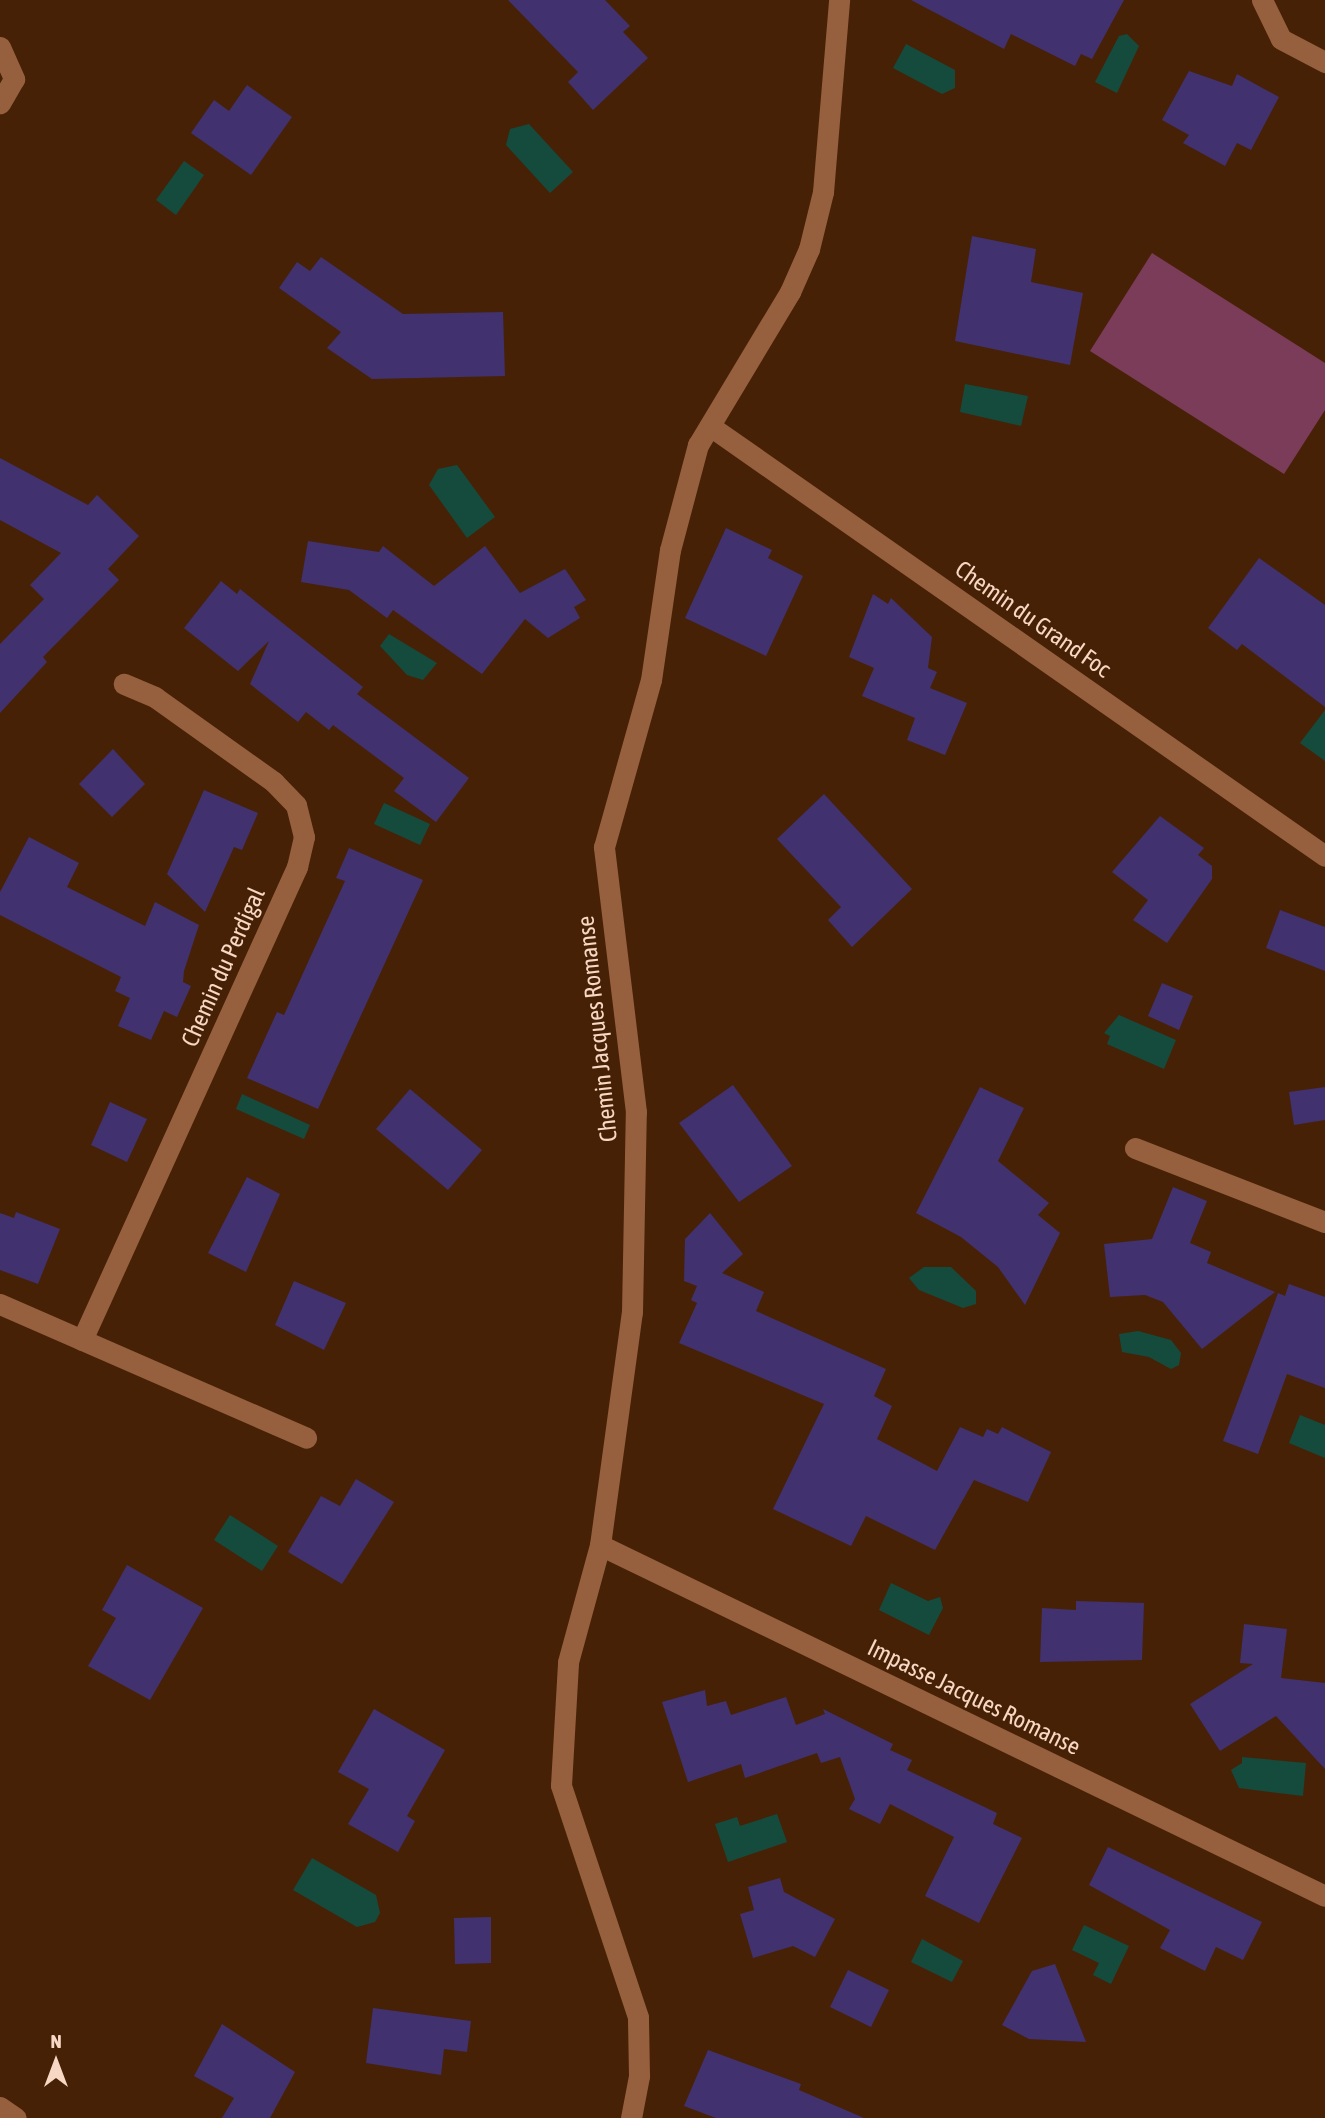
<!DOCTYPE html>
<html>
<head>
<meta charset="utf-8">
<style>
  body { margin:0 }
  #map { position:relative; width:1325px; height:2118px; overflow:hidden; background:#472106; font-family:"Asap Condensed",sans-serif }
  div>[style] { position:absolute }
  [style*='--x'] { left:calc(var(--x)*1px); top:calc(var(--y)*1px); width:calc(var(--w)*1px); rotate:calc(var(--a)*1deg) }
  .green>* { inset:0; background:#7a3c59 }
  .water>* { inset:0; background:#154b3d }
  .building>* { inset:0; background:#41316e }
  .street>* { height:21px; margin:-10.5px; padding:0 10.5px; transform-origin:10.5px; border-radius:10.5px; background:#96603e }
  span { translate:-50% -50%; white-space:nowrap; text-align:center; line-height:1.15; -webkit-text-stroke:5px #472106; paint-order:stroke }
  .street-label { font-size:24px; color:#f7d8c5 }
  .north { position:absolute; left:21px; top:2027px; width:70px; height:70px; -webkit-text-stroke:5px #472106; paint-order:stroke; rotate:0deg; font-size:19px; font-weight:700; line-height:28px; text-align:center; color:#f7d8c5 }
  .north::after { content:''; display:block; margin:auto; width:24px; height:32px; background:#f7d8c5; clip-path:polygon(50% 0,100% 100%,50% 72%,0 100%) }
</style>
</head>
<body>
<div id="map">
  <div class="green">
    <div style="clip-path:polygon(1152px 253px,1325px 363px,1325px 410px,1284px 474px,1090px 351px)"></div>
  </div>
  <div class="water">
    <div style="clip-path:polygon(1127px 34px,1139px 46px,1117px 93px,1095px 82px,1119px 36px)"></div>
    <div style="clip-path:polygon(906px 44px,955px 70px,955px 88px,942px 94px,893px 68px)"></div>
    <div style="clip-path:polygon(529px 124px,573px 172px,550px 193px,506px 145px,510px 129px)"></div>
    <div style="clip-path:polygon(184px 161px,204px 175px,176px 215px,156px 200px)"></div>
    <div style="clip-path:polygon(965px 384px,1028px 396px,1021px 426px,960px 412px)"></div>
    <div style="clip-path:polygon(457px 465px,495px 517px,467px 538px,429px 485px,438px 469px)"></div>
    <div style="clip-path:polygon(389px 634px,437px 663px,423px 680px,407px 675px,380px 646px)"></div>
    <div style="clip-path:polygon(1325px 710px,1325px 761px,1300px 743px)"></div>
    <div style="clip-path:polygon(384px 803px,430px 824px,420px 845px,374px 824px)"></div>
    <div style="clip-path:polygon(1119px 1015px,1176px 1040px,1164px 1069px,1107px 1044px,1110px 1036px,1104px 1033px)"></div>
    <div style="clip-path:polygon(242px 1094px,310px 1125px,304px 1139px,236px 1109px)"></div>
    <div style="clip-path:polygon(924px 1267px,951px 1267px,976px 1291px,976px 1304px,963px 1308px,919px 1290px,909px 1278px)"></div>
    <div style="clip-path:polygon(1138px 1331px,1171px 1340px,1181px 1353px,1179px 1365px,1171px 1369px,1149px 1357px,1122px 1352px,1119px 1334px)"></div>
    <div style="clip-path:polygon(1300px 1415px,1325px 1425px,1325px 1458px,1289px 1443px)"></div>
    <div style="clip-path:polygon(230px 1515px,278px 1546px,262px 1571px,214px 1540px)"></div>
    <div style="clip-path:polygon(891px 1583px,928px 1601px,940px 1597px,943px 1608px,929px 1635px,879px 1610px)"></div>
    <div style="clip-path:polygon(1242px 1757px,1306px 1763px,1303px 1796px,1239px 1788px,1231px 1770px,1242px 1763px)"></div>
    <div style="clip-path:polygon(777px 1814px,787px 1842px,728px 1862px,715px 1824px,737px 1817px,740px 1826px)"></div>
    <div style="clip-path:polygon(312px 1858px,376px 1895px,380px 1913px,375px 1922px,357px 1927px,293px 1890px)"></div>
    <div style="clip-path:polygon(1084px 1925px,1129px 1946px,1111px 1984px,1093px 1975px,1099px 1963px,1072px 1950px)"></div>
    <div style="clip-path:polygon(922px 1939px,963px 1961px,952px 1982px,911px 1962px)"></div>
  </div>
  <div class="building">
    <div style="clip-path:polygon(508px 0,605px 0,630px 26px,623px 32px,648px 58px,593px 110px,568px 82px,578px 72px)"></div>
    <div style="clip-path:polygon(911px 0,1124px 0,1092px 59px,1081px 54px,1075px 66px,1011px 34px,1004px 49px)"></div>
    <div style="clip-path:polygon(1189px 71px,1232px 86px,1237px 74px,1279px 97px,1251px 150px,1237px 143px,1225px 166px,1183px 143px,1189px 135px,1162px 120px)"></div>
    <div style="clip-path:polygon(247px 85px,292px 117px,251px 175px,191px 133px,214px 100px,229px 111px)"></div>
    <div style="clip-path:polygon(972px 236px,1036px 249px,1031px 282px,1083px 293px,1070px 365px,955px 341px)"></div>
    <div style="clip-path:polygon(321px 257px,403px 314px,503px 312px,505px 376px,372px 379px,327px 348px,341px 332px,279px 288px,297px 262px,310px 271px)"></div>
    <div style="clip-path:polygon(0 458px,88px 505px,97px 495px,139px 536px,108px 569px,119px 580px,43px 657px,47px 662px,0 713px,0 644px,44px 599px,30px 585px,61px 553px,0 520px)"></div>
    <div style="clip-path:polygon(726px 528px,772px 550px,768px 558px,803px 576px,766px 656px,685px 618px)"></div>
    <div style="clip-path:polygon(308px 541px,379px 552px,383px 546px,434px 586px,485px 546px,520px 593px,565px 569px,586px 600px,574px 607px,580px 618px,548px 638px,525px 619px,482px 674px,393px 610px,387px 618px,349px 590px,301px 582px)"></div>
    <div style="clip-path:polygon(1259px 558px,1325px 605px,1325px 707px,1242px 644px,1237px 650px,1208px 628px)"></div>
    <div style="clip-path:polygon(221px 581px,237px 594px,240px 589px,363px 687px,357px 694px,469px 778px,436px 822px,394px 791px,404px 778px,333px 725px,329px 730px,306px 712px,298px 722px,250px 684px,269px 641px,238px 671px,184px 628px)"></div>
    <div style="clip-path:polygon(873px 594px,888px 604px,891px 598px,932px 637px,928px 668px,937px 672px,930px 688px,967px 703px,945px 755px,907px 740px,915px 718px,862px 696px,874px 668px,849px 657px)"></div>
    <div style="clip-path:polygon(113px 749px,145px 784px,112px 817px,79px 784px)"></div>
    <div style="clip-path:polygon(204px 790px,258px 813px,242px 850px,234px 847px,205px 912px,167px 874px)"></div>
    <div style="clip-path:polygon(824px 794px,912px 889px,852px 947px,828px 920px,841px 907px,777px 839px)"></div>
    <div style="clip-path:polygon(1160px 816px,1204px 848px,1198px 855px,1212px 866px,1212px 879px,1167px 943px,1133px 920px,1148px 900px,1112px 872px)"></div>
    <div style="clip-path:polygon(29px 837px,79px 863px,67px 887px,145px 926px,155px 902px,199px 925px,184px 971px,183px 982px,191px 986px,177px 1017px,164px 1011px,151px 1040px,118px 1026px,130px 998px,115px 991px,121px 977px,0 915px,0 892px)"></div>
    <div style="clip-path:polygon(349px 848px,423px 880px,318px 1109px,247px 1078px,277px 1012px,284px 1015px,345px 881px,336px 878px)"></div>
    <div style="clip-path:polygon(1280px 910px,1325px 927px,1325px 971px,1266px 948px)"></div>
    <div style="clip-path:polygon(1162px 983px,1193px 996px,1179px 1030px,1148px 1016px)"></div>
    <div style="clip-path:polygon(733px 1085px,792px 1166px,739px 1202px,679px 1123px)"></div>
    <div style="clip-path:polygon(980px 1087px,1024px 1108px,998px 1161px,1049px 1203px,1038px 1215px,1060px 1233px,1025px 1305px,998px 1267px,961px 1237px,916px 1213px)"></div>
    <div style="clip-path:polygon(1325px 1087px,1325px 1120px,1294px 1125px,1289px 1092px)"></div>
    <div style="clip-path:polygon(410px 1089px,482px 1150px,448px 1190px,376px 1129px)"></div>
    <div style="clip-path:polygon(110px 1102px,147px 1119px,127px 1162px,91px 1145px)"></div>
    <div style="clip-path:polygon(247px 1177px,280px 1194px,246px 1272px,208px 1253px)"></div>
    <div style="clip-path:polygon(1173px 1187px,1207px 1201px,1190px 1243px,1211px 1252px,1207px 1263px,1275px 1292px,1202px 1349px,1163px 1302px,1145px 1295px,1110px 1297px,1104px 1244px,1152px 1239px)"></div>
    <div style="clip-path:polygon(16px 1212px,60px 1229px,38px 1284px,0 1270px,0 1213px,14px 1218px)"></div>
    <div style="clip-path:polygon(710px 1213px,743px 1254px,722px 1273px,764px 1292px,756px 1311px,886px 1369px,874px 1396px,892px 1406px,877px 1439px,937px 1471px,960px 1427px,983px 1437px,987px 1429px,998px 1434px,1002px 1427px,1051px 1452px,1028px 1502px,974px 1480px,935px 1550px,866px 1516px,851px 1546px,773px 1509px,824px 1404px,679px 1343px,697px 1303px,691px 1300px,697px 1286px,684px 1281px,685px 1239px)"></div>
    <div style="clip-path:polygon(294px 1281px,346px 1303px,324px 1350px,275px 1325px)"></div>
    <div style="clip-path:polygon(1289px 1284px,1325px 1297px,1325px 1388px,1287px 1374px,1258px 1454px,1223px 1441px,1278px 1293px,1285px 1296px)"></div>
    <div style="clip-path:polygon(356px 1479px,394px 1502px,342px 1584px,288px 1552px,321px 1496px,340px 1506px)"></div>
    <div style="clip-path:polygon(127px 1565px,203px 1608px,150px 1700px,88px 1666px,116px 1618px,102px 1610px)"></div>
    <div style="clip-path:polygon(1076px 1601px,1144px 1603px,1142px 1660px,1040px 1662px,1042px 1608px,1076px 1610px)"></div>
    <div style="clip-path:polygon(1244px 1624px,1287px 1629px,1281px 1678px,1325px 1683px,1325px 1769px,1276px 1716px,1220px 1751px,1190px 1704px,1253px 1664px,1240px 1663px)"></div>
    <div style="clip-path:polygon(705px 1690px,707px 1706px,726px 1701px,731px 1715px,786px 1697px,796px 1725px,825px 1714px,823px 1709px,893px 1744px,890px 1750px,912px 1760px,907px 1770px,997px 1813px,993px 1824px,1022px 1838px,979px 1923px,925px 1896px,954px 1837px,890px 1804px,880px 1824px,849px 1809px,855px 1799px,840px 1757px,821px 1763px,817px 1753px,745px 1778px,741px 1764px,688px 1782px,662px 1702px)"></div>
    <div style="clip-path:polygon(374px 1709px,445px 1750px,407px 1816px,415px 1821px,398px 1852px,348px 1824px,369px 1789px,338px 1772px)"></div>
    <div style="clip-path:polygon(1108px 1847px,1262px 1922px,1243px 1960px,1216px 1947px,1205px 1971px,1160px 1948px,1170px 1930px,1089px 1885px)"></div>
    <div style="clip-path:polygon(780px 1878px,784px 1892px,835px 1919px,815px 1957px,793px 1946px,753px 1958px,740px 1914px,754px 1910px,748px 1887px)"></div>
    <div style="clip-path:polygon(491px 1917px,491px 1963px,455px 1964px,454px 1918px)"></div>
    <div style="clip-path:polygon(1055px 1964px,1086px 2042px,1029px 2039px,1002px 2025px,1032px 1971px)"></div>
    <div style="clip-path:polygon(848px 1970px,889px 1990px,871px 2027px,830px 2007px)"></div>
    <div style="clip-path:polygon(373px 2008px,471px 2021px,467px 2052px,444px 2049px,441px 2075px,366px 2063px)"></div>
    <div style="clip-path:polygon(222px 2024px,295px 2072px,270px 2118px,222px 2118px,234px 2098px,194px 2076px)"></div>
    <div style="clip-path:polygon(708px 2050px,801px 2084px,799px 2090px,864px 2118px,716px 2118px,684px 2106px)"></div>
  </div>
  <div class="street">
    <div style="--x:1262;--y:0;--w:43;--a:64"></div>
    <div style="--x:1281;--y:39;--w:50;--a:27.6"></div>
    <div style="--x:0;--y:47;--w:35;--a:66"></div>
    <div style="--x:14;--y:79;--w:28;--a:120"></div>
    <div style="--x:710;--y:426;--w:750;--a:34.96"></div>
    <div style="--x:1135;--y:1148;--w:204;--a:21.3"></div>
    <div style="--x:0;--y:1304;--w:334;--a:23.6"></div>
    <div style="--x:82;--y:1340;--w:520;--a:-65.56"></div>
    <div style="--x:297;--y:867;--w:31;--a:-77"></div>
    <div style="--x:304;--y:837;--w:33;--a:-104"></div>
    <div style="--x:296;--y:805;--w:32;--a:-134"></div>
    <div style="--x:274;--y:782;--w:146;--a:-144.5"></div>
    <div style="--x:155;--y:697;--w:34;--a:-157"></div>
    <div style="--x:600;--y:1545;--w:805;--a:25.83"></div>
    <div style="--x:0;--y:2107;--w:19;--a:35"></div>
    <div style="--x:631;--y:2118;--w:43;--a:-79.2"></div>
    <div style="--x:639;--y:2076;--w:59;--a:-91"></div>
    <div style="--x:638;--y:2017;--w:244;--a:-108.4"></div>
    <div style="--x:561;--y:1785;--w:123;--a:-86.7"></div>
    <div style="--x:568;--y:1662;--w:121;--a:-74.7"></div>
    <div style="--x:600;--y:1545;--w:235;--a:-82.2"></div>
    <div style="--x:632;--y:1312;--w:200;--a:-88.9"></div>
    <div style="--x:636;--y:1112;--w:267;--a:-96.9"></div>
    <div style="--x:604;--y:847;--w:173;--a:-74.3"></div>
    <div style="--x:651;--y:680;--w:131;--a:-81.7"></div>
    <div style="--x:670;--y:550;--w:109;--a:-75.1"></div>
    <div style="--x:698;--y:445;--w:179;--a:-59"></div>
    <div style="--x:790;--y:292;--w:47;--a:-66.2"></div>
    <div style="--x:809;--y:249;--w:59;--a:-76.2"></div>
    <div style="--x:823;--y:192;--w:193;--a:-85.2"></div>
  </div>
  <div class="street-label">
    <span style="left:1033px;top:619px;rotate:35deg">Chemin du Grand Foc</span>
    <span style="left:223px;top:967px;rotate:-66deg">Chemin du Perdigal</span>
    <span style="left:597px;top:1029px;rotate:-96deg">Chemin Jacques Romanse</span>
    <span style="left:974px;top:1697px;rotate:26deg">Impasse Jacques Romanse</span>
  </div>
  <div class="north">N</div>
</div>
</body>
</html>
